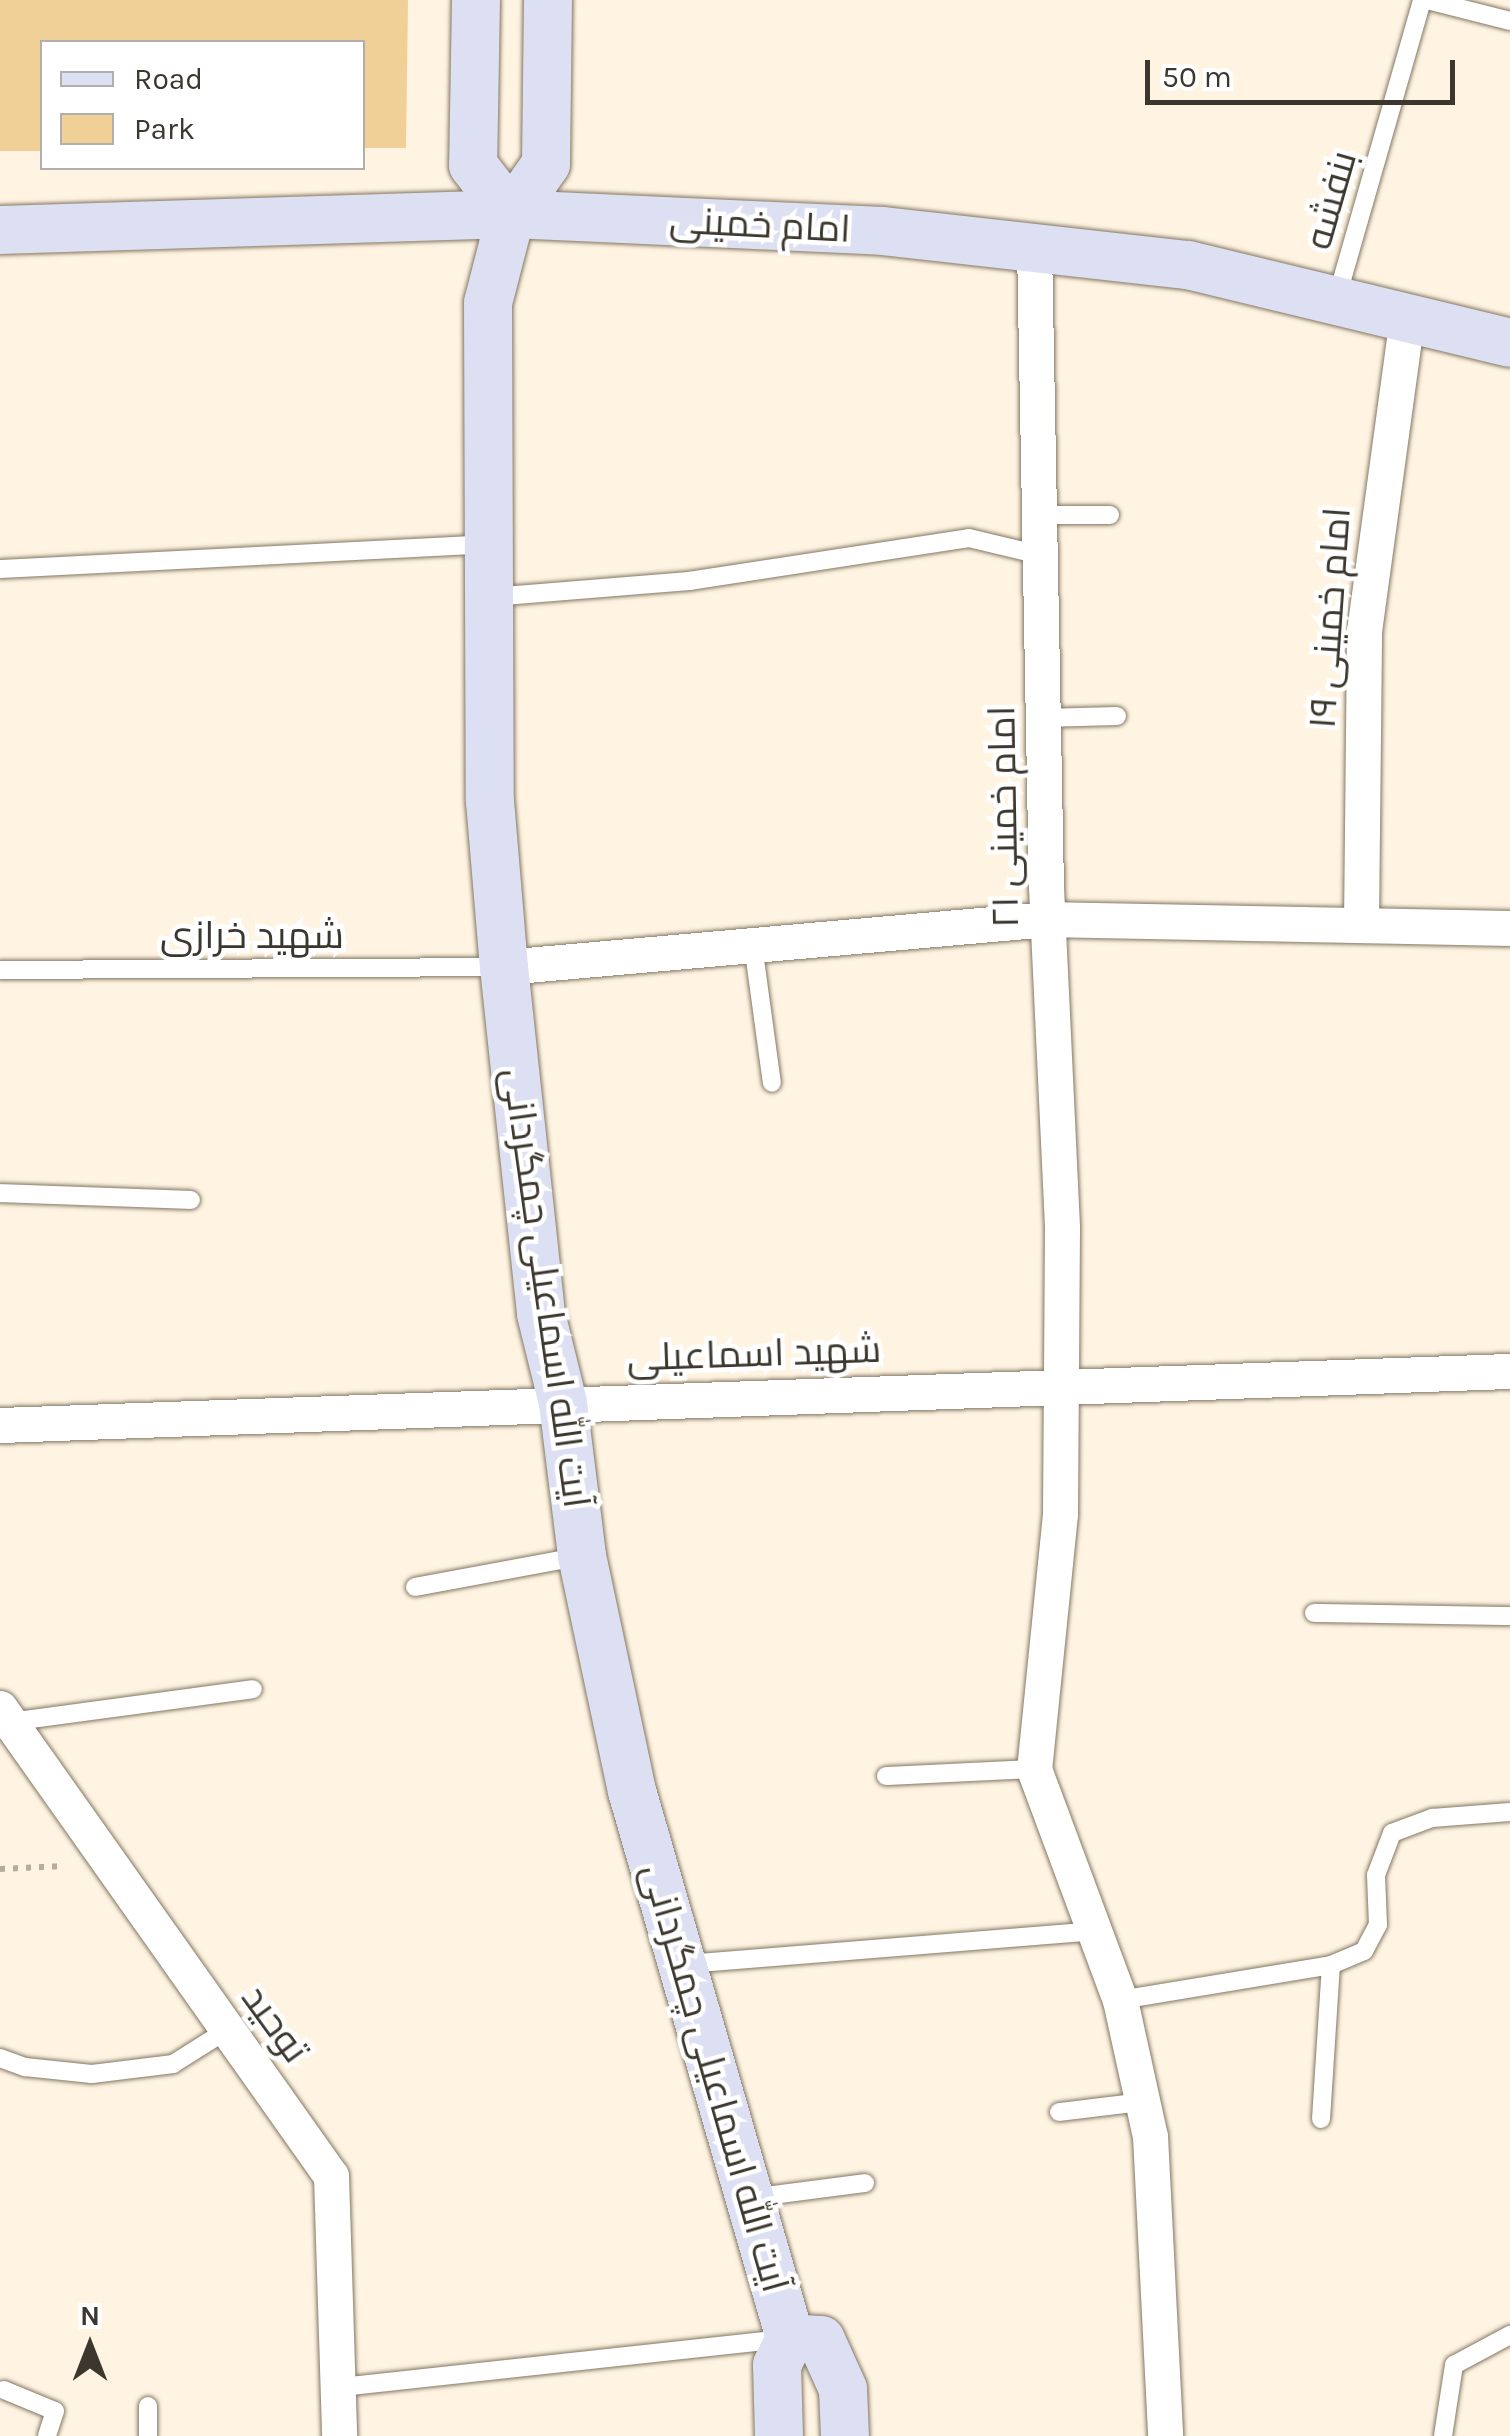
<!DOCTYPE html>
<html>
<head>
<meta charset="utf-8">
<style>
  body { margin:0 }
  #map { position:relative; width:1510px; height:2436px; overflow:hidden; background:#fff4e2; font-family:Karla,Cairo,sans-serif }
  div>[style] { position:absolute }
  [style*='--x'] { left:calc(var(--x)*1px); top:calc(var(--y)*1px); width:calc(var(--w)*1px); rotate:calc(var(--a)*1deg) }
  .green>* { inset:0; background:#f0d097 }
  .path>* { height:6px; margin-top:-3px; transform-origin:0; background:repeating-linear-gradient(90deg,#b5ac9e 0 5px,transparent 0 13px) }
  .roads { filter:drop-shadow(0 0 2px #837763) drop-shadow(0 0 2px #837763) }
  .lane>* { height:18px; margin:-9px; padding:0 9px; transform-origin:9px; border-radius:9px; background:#fff }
  .street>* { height:35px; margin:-17.5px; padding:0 17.5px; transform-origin:17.5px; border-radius:17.5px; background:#fff }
  .secondary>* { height:48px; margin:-24px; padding:0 24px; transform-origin:24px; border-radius:24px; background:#dddff2 }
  span { translate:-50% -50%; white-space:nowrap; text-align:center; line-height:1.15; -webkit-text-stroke:9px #fff; paint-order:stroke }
  .street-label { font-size:38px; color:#3c372e }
  .legend { position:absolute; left:40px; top:40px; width:325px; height:130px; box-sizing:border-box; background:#fff; border:2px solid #b1afab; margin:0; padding:12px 18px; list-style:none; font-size:30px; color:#3c372e }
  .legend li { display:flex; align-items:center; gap:20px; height:50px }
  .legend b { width:50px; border:2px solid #b1afab }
  .north { position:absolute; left:40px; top:2296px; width:100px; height:100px; -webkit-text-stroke:8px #fff; paint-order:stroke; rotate:0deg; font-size:28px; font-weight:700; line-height:40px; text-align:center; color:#3c372e }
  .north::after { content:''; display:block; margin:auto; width:35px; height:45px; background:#3c372e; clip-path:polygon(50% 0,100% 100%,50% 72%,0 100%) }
  .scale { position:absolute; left:1145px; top:60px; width:310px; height:45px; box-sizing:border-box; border:5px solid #3c372e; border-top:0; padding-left:12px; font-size:30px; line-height:35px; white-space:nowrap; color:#3c372e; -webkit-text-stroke:8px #fff; paint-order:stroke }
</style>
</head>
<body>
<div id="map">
  <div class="green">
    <div style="clip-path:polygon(0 0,408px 0,406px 148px,363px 148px,362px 42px,42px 42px,42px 151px,0 151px)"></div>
  </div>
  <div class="path">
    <div style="--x:0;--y:1869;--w:64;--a:-2.7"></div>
  </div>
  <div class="roads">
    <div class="lane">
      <div style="--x:1427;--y:0;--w:86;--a:14.2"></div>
      <div style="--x:1337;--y:297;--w:309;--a:-74"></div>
      <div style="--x:1039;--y:515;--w:71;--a:0"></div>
      <div style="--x:0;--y:569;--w:489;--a:-2.9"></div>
      <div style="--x:491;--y:597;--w:199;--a:-4.6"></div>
      <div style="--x:689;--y:581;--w:283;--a:-8.7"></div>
      <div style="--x:969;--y:538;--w:73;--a:13.5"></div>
      <div style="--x:1043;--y:718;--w:74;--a:-1.5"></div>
      <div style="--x:753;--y:945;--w:139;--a:82.2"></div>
      <div style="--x:0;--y:970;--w:504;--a:-0.34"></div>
      <div style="--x:0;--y:1193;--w:191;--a:2.1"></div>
      <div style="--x:415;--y:1587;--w:170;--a:-10.5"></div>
      <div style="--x:1314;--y:1613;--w:196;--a:0.9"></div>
      <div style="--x:10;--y:1722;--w:245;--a:-7.7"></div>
      <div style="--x:886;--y:1776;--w:148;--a:-2.7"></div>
      <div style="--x:686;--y:1964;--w:409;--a:-4.6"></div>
      <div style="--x:1120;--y:2000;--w:214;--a:-9.4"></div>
      <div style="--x:1331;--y:1965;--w:36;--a:-23"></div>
      <div style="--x:1364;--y:1951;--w:30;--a:-62"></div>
      <div style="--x:1378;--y:1925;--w:50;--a:-92.3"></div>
      <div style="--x:1376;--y:1875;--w:45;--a:-69.1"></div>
      <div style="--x:1392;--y:1833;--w:43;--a:-20.6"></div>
      <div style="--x:1432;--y:1818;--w:78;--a:-4.4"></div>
      <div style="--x:0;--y:2058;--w:27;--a:20"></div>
      <div style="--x:25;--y:2067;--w:67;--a:6"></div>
      <div style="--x:92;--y:2074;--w:82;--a:-7"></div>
      <div style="--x:173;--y:2064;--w:64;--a:-32.2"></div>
      <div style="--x:1059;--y:2112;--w:84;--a:-6.9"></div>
      <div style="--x:1321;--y:2119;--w:154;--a:-86.3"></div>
      <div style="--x:750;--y:2198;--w:116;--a:-7.4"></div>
      <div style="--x:341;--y:2387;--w:447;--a:-6.2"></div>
      <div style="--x:4;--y:2390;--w:55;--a:22.4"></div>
      <div style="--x:55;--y:2411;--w:26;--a:108"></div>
      <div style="--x:148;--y:2406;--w:30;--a:90"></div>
      <div style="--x:1443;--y:2436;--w:72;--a:-81.2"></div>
      <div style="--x:1454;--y:2365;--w:64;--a:-28.2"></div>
    </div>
    <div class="street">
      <div style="--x:1034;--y:246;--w:641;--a:88.93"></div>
      <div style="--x:1046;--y:887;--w:341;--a:87.3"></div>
      <div style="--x:1062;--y:1228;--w:286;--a:90.4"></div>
      <div style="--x:1060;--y:1514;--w:256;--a:95.8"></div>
      <div style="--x:1034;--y:1769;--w:246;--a:69.6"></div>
      <div style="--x:1120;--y:2000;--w:139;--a:77.6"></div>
      <div style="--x:1150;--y:2136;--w:300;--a:87.1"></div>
      <div style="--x:1361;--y:925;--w:294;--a:-89.4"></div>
      <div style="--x:1364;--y:631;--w:315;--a:-82.2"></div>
      <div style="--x:504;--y:967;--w:546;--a:-5.04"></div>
      <div style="--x:1048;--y:919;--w:462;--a:1.1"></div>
      <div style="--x:0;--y:1425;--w:1511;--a:-2.05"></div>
      <div style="--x:0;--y:1708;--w:573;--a:54.73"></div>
      <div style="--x:331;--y:2176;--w:260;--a:88.2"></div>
    </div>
    <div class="secondary">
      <div style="--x:476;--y:0;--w:165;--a:91"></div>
      <div style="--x:473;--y:165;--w:62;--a:52.2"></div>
      <div style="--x:548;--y:0;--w:164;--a:90.7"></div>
      <div style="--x:546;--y:164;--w:61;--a:125"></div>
      <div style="--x:511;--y:214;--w:92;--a:104.5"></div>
      <div style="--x:488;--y:303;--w:498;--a:89.8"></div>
      <div style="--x:490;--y:801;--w:167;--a:85.2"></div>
      <div style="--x:504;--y:967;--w:349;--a:83.9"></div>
      <div style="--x:541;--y:1314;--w:92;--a:76.1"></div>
      <div style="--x:563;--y:1403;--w:154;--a:82.9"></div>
      <div style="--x:582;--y:1556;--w:240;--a:78"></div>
      <div style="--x:632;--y:1791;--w:569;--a:73.89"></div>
      <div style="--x:0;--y:230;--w:511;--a:-1.79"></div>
      <div style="--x:511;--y:214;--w:372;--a:2.6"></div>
      <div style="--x:883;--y:231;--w:307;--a:6.4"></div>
      <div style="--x:1188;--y:265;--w:331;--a:13.6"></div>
      <div style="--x:790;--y:2338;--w:31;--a:4"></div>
      <div style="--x:821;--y:2340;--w:54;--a:65.8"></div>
      <div style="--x:843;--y:2389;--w:47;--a:87.6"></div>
      <div style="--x:779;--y:2436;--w:71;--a:-91.6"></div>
      <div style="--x:777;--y:2365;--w:30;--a:-64"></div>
    </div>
  </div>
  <div class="street-label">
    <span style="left:1331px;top:200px;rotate:-74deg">بنفشه</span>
    <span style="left:760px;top:225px;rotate:3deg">امام خمینی</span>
    <span style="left:1330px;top:618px;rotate:-86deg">امام خمینی ۱۹</span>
    <span style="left:1004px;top:817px;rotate:-91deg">امام خمینی ۲۱</span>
    <span style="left:252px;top:936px">شهید خرازی</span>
    <span style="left:546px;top:1288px;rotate:82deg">آیت الله اسماعیلی چمگردانی</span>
    <span style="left:754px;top:1354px;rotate:-2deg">شهید اسماعیلی</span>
    <span style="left:275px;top:2024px;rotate:54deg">توحید</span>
    <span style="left:715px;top:2078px;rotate:74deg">آیت الله اسماعیلی چمگردانی</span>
  </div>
  <ul class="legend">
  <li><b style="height:12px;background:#dddff2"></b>Road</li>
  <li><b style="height:28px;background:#f0d097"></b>Park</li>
  </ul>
  <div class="north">N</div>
  <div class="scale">50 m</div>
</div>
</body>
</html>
